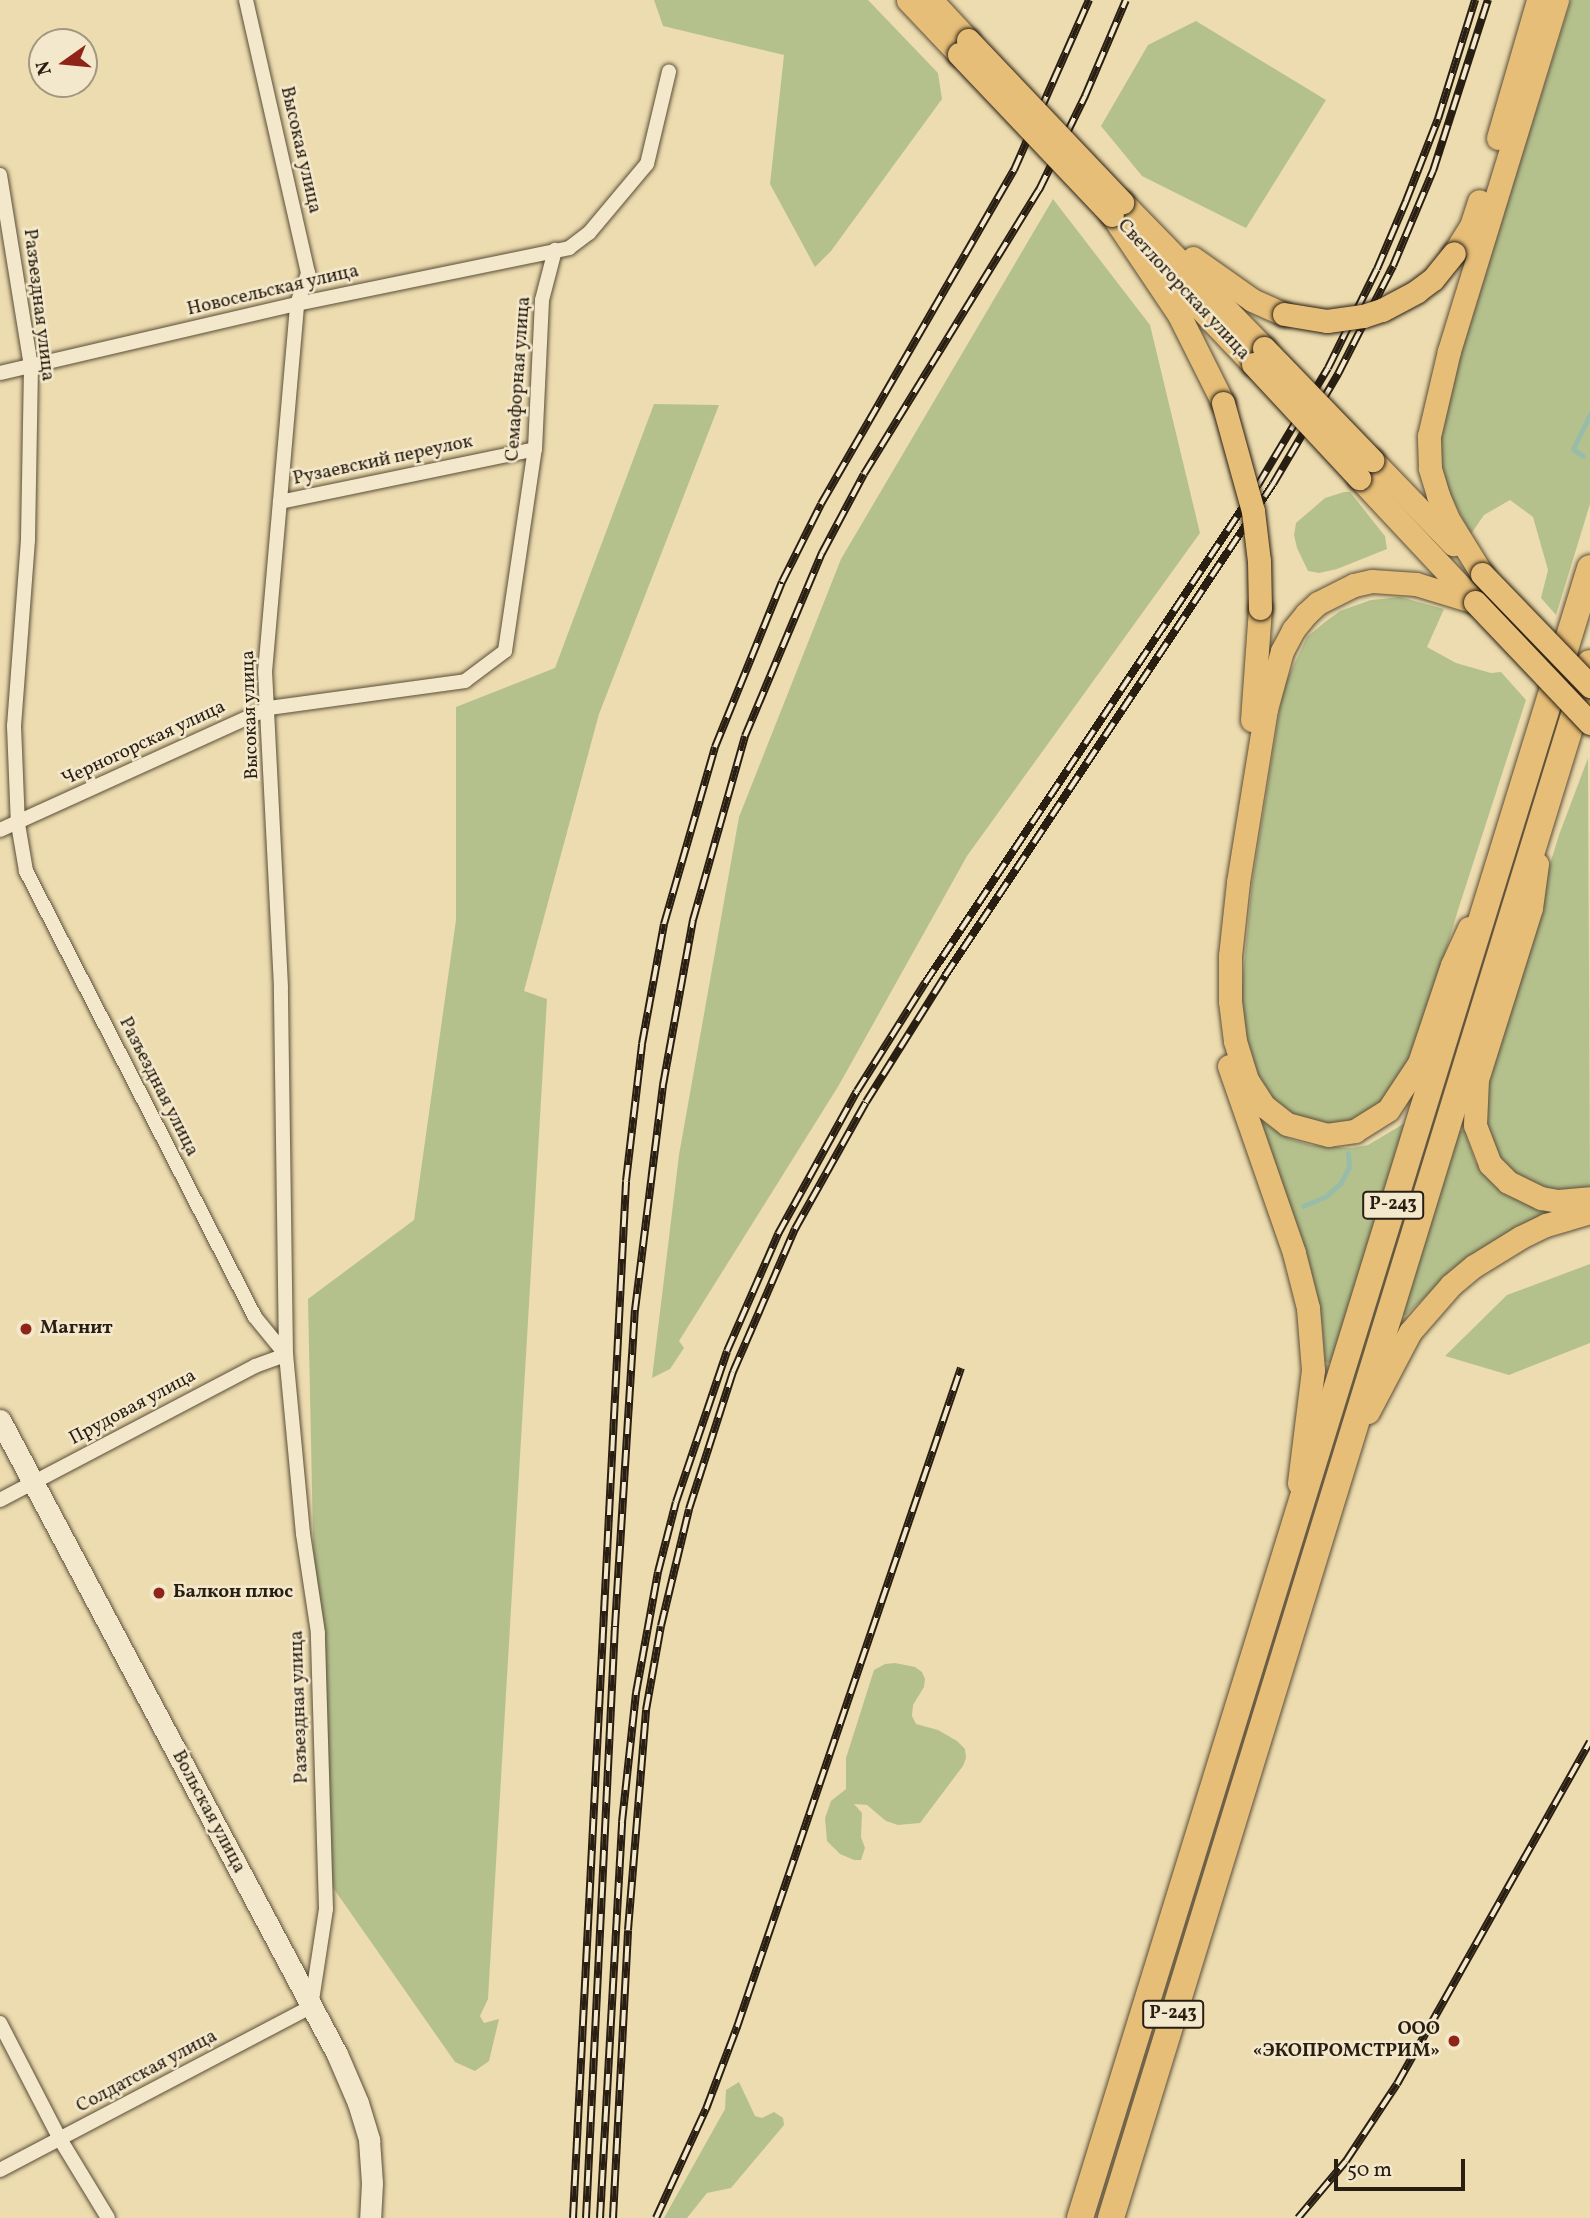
<!DOCTYPE html>
<html>
<head>
<meta charset="utf-8">
<style>
  body { margin:0 }
  #map { position:relative; width:1590px; height:2218px; overflow:hidden; background:#eddcaf; font-family:Vollkorn,serif }
  div>[style] { position:absolute }
  [style*='--x'] { left:calc(var(--x)*1px); top:calc(var(--y)*1px); width:calc(var(--w)*1px); rotate:calc(var(--a)*1deg) }
  .green>* { inset:0; background:#b5c18d }
  .stream>* { height:5px; margin:-2.5px; padding:0 2.5px; transform-origin:2.5px; border-radius:2.5px; background:#99bca9 }
  .roads { filter:drop-shadow(0 0 2px #5a4e39) drop-shadow(0 0 2px #5a4e39) }
  .street>* { height:14px; margin:-7px; padding:0 7px; transform-origin:7px; border-radius:7px; background:#f3e8cb }
  .secondary>* { height:21px; margin:-10.5px; padding:0 10.5px; transform-origin:10.5px; border-radius:10.5px; background:#f3e8cb }
  .primary>* { height:23px; margin:-11.5px; padding:0 11.5px; transform-origin:11.5px; border-radius:11.5px; background:#e6be78 }
  .highway>* { height:26px; margin:-13px; padding:0 13px; transform-origin:13px; border-radius:13px; background:#e6be78 }
  .rail>* { height:8px; margin-top:-4px; transform-origin:0; background:repeating-linear-gradient(90deg,#f3e8cb 0 16px,#291e12 0 32px); box-sizing:border-box; border-block:2px solid #291e12 }
  .bridges { filter:drop-shadow(0 0 2px #291e12) drop-shadow(0 0 2px #291e12) }
  .primary-bridge>* { height:23px; margin:-11.5px; padding:0 11.5px; transform-origin:11.5px; border-radius:11.5px; background:#e6be78 }
  .dots>* { width:19px; height:19px; translate:-50% -50%; box-sizing:border-box; border:4px solid #f3e8cb; border-radius:50% }
  span { translate:-50% -50%; white-space:nowrap; text-align:center; line-height:1.15; -webkit-text-stroke:5px #f3e8cb; paint-order:stroke }
  .shield-label span { padding:2px 5px; background:#f3e8cb; border:2px solid; border-radius:5px; -webkit-text-stroke-width:0 }
  .shield-label { font-size:18px; color:#291e12; font-weight:700 }
  .street-label { font-size:19px; color:#291e12 }
  .poi-label { font-size:19px; color:#291e12; font-weight:700 }
  .left { translate:0 -50%; text-align:left }
  .right { translate:-100% -50%; text-align:right }
  .north { position:absolute; left:28px; top:28px; width:70px; height:70px; box-sizing:border-box; background:#f3e8cb; border:2px solid #a29781; border-radius:50%; rotate:255deg; font-size:19px; font-weight:700; line-height:28px; text-align:center; color:#291e12 }
  .north::after { content:''; display:block; margin:auto; width:24px; height:32px; background:#8f2418; clip-path:polygon(50% 0,100% 100%,50% 72%,0 100%) }
  .scale { position:absolute; left:1334px; top:2159px; width:131px; height:32px; box-sizing:border-box; border:4px solid #291e12; border-top:0; padding-left:9px; font-size:21px; line-height:24px; white-space:nowrap; color:#291e12; -webkit-text-stroke:5px #f3e8cb; paint-order:stroke }
</style>
</head>
<body>
<div id="map">
  <div class="green">
    <div style="clip-path:polygon(654px 0,868px 0,938px 73px,942px 99px,831px 251px,815px 267px,770px 184px,784px 55px,663px 26px)"></div>
    <div style="clip-path:polygon(1571px 0,1590px 0,1590px 504px,1556px 615px,1541px 598px,1548px 570px,1533px 517px,1510px 500px,1484px 515px,1471px 534px,1446px 487px,1440px 463px,1438px 435px,1463px 343px)"></div>
    <div style="clip-path:polygon(1196px 21px,1326px 100px,1246px 228px,1142px 176px,1101px 126px,1148px 45px)"></div>
    <div style="clip-path:polygon(1053px 199px,1150px 325px,1200px 533px,967px 856px,839px 1085px,679px 1341px,684px 1348px,670px 1369px,652px 1378px,679px 1155px,739px 817px,841px 559px)"></div>
    <div style="clip-path:polygon(654px 404px,719px 405px,599px 714px,524px 991px,547px 999px,488px 1999px,480px 2016px,484px 2023px,499px 2019px,489px 2061px,475px 2071px,455px 2062px,320px 1869px,308px 1299px,414px 1220px,456px 920px,456px 707px,555px 668px)"></div>
    <div style="clip-path:polygon(1344px 492px,1350px 492px,1385px 536px,1387px 549px,1337px 569px,1319px 573px,1308px 571px,1297px 548px,1294px 535px,1296px 523px,1325px 498px)"></div>
    <div style="clip-path:polygon(1400px 597px,1444px 609px,1427px 647px,1456px 663px,1491px 673px,1501px 672px,1526px 700px,1458px 910px,1413px 1061px,1401px 1087px,1348px 1127px,1294px 1121px,1261px 1088px,1242px 1027px,1241px 996px,1252px 884px,1283px 688px,1307px 637px,1325px 622px,1340px 611px,1371px 600px)"></div>
    <div style="clip-path:polygon(1588px 758px,1590px 1189px,1568px 1193px,1525px 1184px,1492px 1151px,1483px 1107px,1494px 1045px,1559px 835px)"></div>
    <div style="clip-path:polygon(1258px 1119px,1290px 1139px,1311px 1145px,1351px 1148px,1368px 1145px,1405px 1123px,1336px 1364px,1325px 1362px,1322px 1324px,1309px 1267px)"></div>
    <div style="clip-path:polygon(1464px 1130px,1475px 1161px,1492px 1183px,1506px 1195px,1548px 1211px,1550px 1216px,1448px 1275px,1406px 1315px,1401px 1315px,1458px 1132px)"></div>
    <div style="clip-path:polygon(1590px 1264px,1590px 1343px,1509px 1375px,1445px 1356px,1507px 1295px)"></div>
    <div style="clip-path:polygon(895px 1663px,915px 1667px,922px 1672px,925px 1679px,924px 1687px,913px 1705px,912px 1716px,916px 1724px,938px 1730px,957px 1741px,965px 1749px,966px 1758px,963px 1766px,920px 1823px,898px 1825px,886px 1821px,867px 1805px,854px 1804px,862px 1813px,861px 1837px,865px 1848px,861px 1860px,854px 1860px,840px 1854px,827px 1841px,825px 1818px,831px 1801px,846px 1789px,846px 1758px,874px 1670px,885px 1664px)"></div>
    <div style="clip-path:polygon(739px 2082px,755px 2116px,762px 2118px,774px 2112px,783px 2118px,784px 2125px,731px 2188px,707px 2193px,687px 2218px,664px 2218px,725px 2109px,726px 2090px)"></div>
  </div>
  <div class="stream">
    <div style="--x:1583;--y:456;--w:12;--a:-145"></div>
    <div style="--x:1573;--y:449;--w:39;--a:-64"></div>
    <div style="--x:1303;--y:1206;--w:25;--a:-23"></div>
    <div style="--x:1326;--y:1196;--w:18;--a:-41"></div>
    <div style="--x:1340;--y:1184;--w:19;--a:-62"></div>
    <div style="--x:1349;--y:1167;--w:14;--a:-94"></div>
  </div>
  <div class="roads">
    <div class="street">
      <div style="--x:0;--y:175;--w:194;--a:80.8"></div>
      <div style="--x:31;--y:367;--w:173;--a:91"></div>
      <div style="--x:28;--y:540;--w:187;--a:94.3"></div>
      <div style="--x:14;--y:726;--w:98;--a:87.7"></div>
      <div style="--x:18;--y:824;--w:48;--a:80.3"></div>
      <div style="--x:26;--y:871;--w:501;--a:62.82"></div>
      <div style="--x:255;--y:1317;--w:49;--a:50.8"></div>
      <div style="--x:0;--y:373;--w:305;--a:-13.1"></div>
      <div style="--x:297;--y:304;--w:278;--a:-11.6"></div>
      <div style="--x:569;--y:248;--w:25;--a:-37"></div>
      <div style="--x:589;--y:233;--w:90;--a:-50"></div>
      <div style="--x:647;--y:164;--w:95;--a:-76.6"></div>
      <div style="--x:280;--y:502;--w:260;--a:-11.7"></div>
      <div style="--x:0;--y:830;--w:295;--a:-24.4"></div>
      <div style="--x:269;--y:708;--w:198;--a:-7.8"></div>
      <div style="--x:465;--y:681;--w:50;--a:-36.9"></div>
      <div style="--x:505;--y:651;--w:204;--a:-81.6"></div>
      <div style="--x:535;--y:449;--w:149;--a:-87.3"></div>
      <div style="--x:542;--y:300;--w:52;--a:-75.4"></div>
      <div style="--x:0;--y:1500;--w:288;--a:-27.7"></div>
      <div style="--x:255;--y:1366;--w:33;--a:-20"></div>
      <div style="--x:0;--y:2023;--w:131;--a:62.7"></div>
      <div style="--x:60;--y:2139;--w:92;--a:58.7"></div>
      <div style="--x:0;--y:2170;--w:351;--a:-27.7"></div>
      <div style="--x:311;--y:2007;--w:99;--a:-81.3"></div>
      <div style="--x:326;--y:1909;--w:276;--a:-91.7"></div>
      <div style="--x:318;--y:1633;--w:100;--a:-98.6"></div>
      <div style="--x:303;--y:1534;--w:180;--a:-95.4"></div>
      <div style="--x:286;--y:1355;--w:368;--a:-90.8"></div>
      <div style="--x:281;--y:987;--w:315;--a:-92.9"></div>
      <div style="--x:265;--y:672;--w:369;--a:-85"></div>
      <div style="--x:297;--y:304;--w:33;--a:-70"></div>
      <div style="--x:308;--y:273;--w:280;--a:-102.8"></div>
    </div>
    <div class="secondary">
      <div style="--x:0;--y:1420;--w:718;--a:62.01"></div>
      <div style="--x:337;--y:2054;--w:53;--a:66.8"></div>
      <div style="--x:358;--y:2103;--w:39;--a:73"></div>
      <div style="--x:369;--y:2140;--w:43;--a:86"></div>
      <div style="--x:372;--y:2183;--w:35;--a:93"></div>
    </div>
    <div class="primary">
      <div style="--x:908;--y:0;--w:74;--a:46.6"></div>
      <div style="--x:931;--y:0;--w:54;--a:47.2"></div>
      <div style="--x:1498;--y:138;--w:144;--a:-73.8"></div>
      <div style="--x:1122;--y:202;--w:204;--a:45.8"></div>
      <div style="--x:1112;--y:215;--w:120;--a:56.2"></div>
      <div style="--x:1179;--y:315;--w:98;--a:63.4"></div>
      <div style="--x:1454;--y:253;--w:32;--a:-58"></div>
      <div style="--x:1471;--y:226;--w:26;--a:-72"></div>
      <div style="--x:1193;--y:258;--w:72;--a:35.4"></div>
      <div style="--x:1252;--y:300;--w:35;--a:24"></div>
      <div style="--x:1158;--y:264;--w:138;--a:46.5"></div>
      <div style="--x:1372;--y:460;--w:117;--a:46"></div>
      <div style="--x:1359;--y:478;--w:167;--a:46.9"></div>
      <div style="--x:1482;--y:574;--w:65;--a:-121.7"></div>
      <div style="--x:1448;--y:519;--w:26;--a:-113"></div>
      <div style="--x:1438;--y:495;--w:28;--a:-107"></div>
      <div style="--x:1430;--y:468;--w:32;--a:-92"></div>
      <div style="--x:1429;--y:436;--w:87;--a:-76.8"></div>
      <div style="--x:1449;--y:351;--w:367;--a:-72.9"></div>
      <div style="--x:1252;--y:720;--w:112;--a:-85.9"></div>
      <div style="--x:1537;--y:864;--w:44;--a:97.8"></div>
      <div style="--x:1531;--y:908;--w:179;--a:107.5"></div>
      <div style="--x:1477;--y:1079;--w:46;--a:92.5"></div>
      <div style="--x:1475;--y:1125;--w:42;--a:69"></div>
      <div style="--x:1490;--y:1164;--w:25;--a:45"></div>
      <div style="--x:1508;--y:1182;--w:37;--a:26"></div>
      <div style="--x:1541;--y:1198;--w:17;--a:10"></div>
      <div style="--x:1558;--y:1201;--w:32;--a:-5"></div>
      <div style="--x:1469;--y:928;--w:41;--a:114.7"></div>
      <div style="--x:1452;--y:965;--w:103;--a:108.6"></div>
      <div style="--x:1419;--y:1063;--w:56;--a:123.4"></div>
      <div style="--x:1388;--y:1110;--w:39;--a:148"></div>
      <div style="--x:1355;--y:1131;--w:27;--a:172"></div>
      <div style="--x:1328;--y:1135;--w:42;--a:-165"></div>
      <div style="--x:1287;--y:1124;--w:29;--a:-142"></div>
      <div style="--x:1264;--y:1106;--w:31;--a:-123"></div>
      <div style="--x:1247;--y:1080;--w:41;--a:-107.1"></div>
      <div style="--x:1235;--y:1041;--w:40;--a:-97.1"></div>
      <div style="--x:1230;--y:1001;--w:45;--a:-90"></div>
      <div style="--x:1230;--y:956;--w:74;--a:-83.8"></div>
      <div style="--x:1238;--y:882;--w:175;--a:-80.8"></div>
      <div style="--x:1266;--y:709;--w:60;--a:-74.6"></div>
      <div style="--x:1282;--y:651;--w:24;--a:-62"></div>
      <div style="--x:1293;--y:630;--w:21;--a:-51"></div>
      <div style="--x:1306;--y:614;--w:16;--a:-43"></div>
      <div style="--x:1318;--y:603;--w:40;--a:-26.6"></div>
      <div style="--x:1354;--y:585;--w:18;--a:-13"></div>
      <div style="--x:1372;--y:581;--w:44;--a:3.9"></div>
      <div style="--x:1416;--y:584;--w:62;--a:17"></div>
      <div style="--x:1229;--y:1066;--w:198;--a:70.8"></div>
      <div style="--x:1294;--y:1253;--w:57;--a:75.7"></div>
      <div style="--x:1308;--y:1308;--w:62;--a:85.4"></div>
      <div style="--x:1313;--y:1370;--w:114;--a:97.1"></div>
      <div style="--x:1368;--y:1412;--w:90;--a:-62.3"></div>
      <div style="--x:1410;--y:1332;--w:62;--a:-48.9"></div>
      <div style="--x:1451;--y:1285;--w:30;--a:-40"></div>
      <div style="--x:1474;--y:1266;--w:55;--a:-31.7"></div>
      <div style="--x:1521;--y:1237;--w:28;--a:-26"></div>
      <div style="--x:1546;--y:1225;--w:46;--a:-16.5"></div>
    </div>
    <div class="highway">
      <div style="--x:1080;--y:2218;--w:1727;--a:-72.82"></div>
      <div style="--x:1111;--y:2218;--w:1627;--a:-72.88"></div>
    </div>
  </div>
  <div class="rail">
    <div style="--x:573;--y:2218;--w:1038;--a:-87.07"></div>
    <div style="--x:626;--y:1181;--w:138;--a:-83.3"></div>
    <div style="--x:642;--y:1044;--w:122;--a:-79.6"></div>
    <div style="--x:664;--y:924;--w:184;--a:-73.9"></div>
    <div style="--x:715;--y:747;--w:178;--a:-67.9"></div>
    <div style="--x:782;--y:582;--w:87;--a:-63.4"></div>
    <div style="--x:821;--y:504;--w:386;--a:-60"></div>
    <div style="--x:1014;--y:170;--w:186;--a:-66.2"></div>
    <div style="--x:586;--y:2218;--w:593;--a:-87.2"></div>
    <div style="--x:615;--y:1626;--w:317;--a:-86.4"></div>
    <div style="--x:635;--y:1310;--w:227;--a:-82.9"></div>
    <div style="--x:663;--y:1085;--w:168;--a:-79.7"></div>
    <div style="--x:693;--y:920;--w:191;--a:-74.2"></div>
    <div style="--x:745;--y:736;--w:199;--a:-67.2"></div>
    <div style="--x:822;--y:553;--w:89;--a:-62"></div>
    <div style="--x:864;--y:474;--w:334;--a:-58.4"></div>
    <div style="--x:1039;--y:190;--w:105;--a:-63.9"></div>
    <div style="--x:1085;--y:96;--w:104;--a:-66.9"></div>
    <div style="--x:600;--y:2218;--w:397;--a:-86.8"></div>
    <div style="--x:622;--y:1822;--w:130;--a:-83.8"></div>
    <div style="--x:636;--y:1693;--w:123;--a:-79.7"></div>
    <div style="--x:658;--y:1572;--w:72;--a:-75.6"></div>
    <div style="--x:676;--y:1502;--w:159;--a:-71.3"></div>
    <div style="--x:727;--y:1351;--w:128;--a:-66.4"></div>
    <div style="--x:778;--y:1234;--w:163;--a:-61.1"></div>
    <div style="--x:857;--y:1091;--w:128;--a:-57.8"></div>
    <div style="--x:925;--y:983;--w:599;--a:-56.23"></div>
    <div style="--x:1258;--y:485;--w:136;--a:-59.1"></div>
    <div style="--x:1328;--y:368;--w:110;--a:-63.7"></div>
    <div style="--x:1377;--y:269;--w:74;--a:-66.9"></div>
    <div style="--x:1406;--y:201;--w:88;--a:-68.7"></div>
    <div style="--x:1438;--y:119;--w:125;--a:-72.7"></div>
    <div style="--x:613;--y:2218;--w:288;--a:-87"></div>
    <div style="--x:628;--y:1930;--w:221;--a:-85.3"></div>
    <div style="--x:646;--y:1710;--w:85;--a:-79.9"></div>
    <div style="--x:661;--y:1626;--w:120;--a:-76.5"></div>
    <div style="--x:689;--y:1509;--w:144;--a:-72.2"></div>
    <div style="--x:733;--y:1372;--w:156;--a:-66.6"></div>
    <div style="--x:795;--y:1229;--w:145;--a:-60.8"></div>
    <div style="--x:866;--y:1102;--w:149;--a:-57.9"></div>
    <div style="--x:945;--y:976;--w:591;--a:-56.31"></div>
    <div style="--x:1273;--y:484;--w:128;--a:-59.4"></div>
    <div style="--x:1338;--y:374;--w:121;--a:-63"></div>
    <div style="--x:1393;--y:266;--w:103;--a:-67.2"></div>
    <div style="--x:1433;--y:171;--w:180;--a:-72.2"></div>
    <div style="--x:656;--y:2218;--w:120;--a:-65.4"></div>
    <div style="--x:706;--y:2109;--w:88;--a:-69.3"></div>
    <div style="--x:737;--y:2027;--w:696;--a:-71.23"></div>
    <div style="--x:1298;--y:2218;--w:75;--a:-49.9"></div>
    <div style="--x:1346;--y:2161;--w:92;--a:-56.5"></div>
    <div style="--x:1397;--y:2084;--w:393;--a:-60.6"></div>
  </div>
  <div class="bridges">
    <div class="primary-bridge">
      <div style="--x:968;--y:40;--w:224;--a:46.5"></div>
      <div style="--x:959;--y:54;--w:222;--a:46.5"></div>
      <div style="--x:1284;--y:314;--w:44;--a:9.2"></div>
      <div style="--x:1327;--y:321;--w:36;--a:-8"></div>
      <div style="--x:1363;--y:316;--w:20;--a:-18"></div>
      <div style="--x:1382;--y:310;--w:40;--a:-28"></div>
      <div style="--x:1417;--y:291;--w:20;--a:-37"></div>
      <div style="--x:1433;--y:279;--w:33;--a:-51"></div>
      <div style="--x:1264;--y:348;--w:156;--a:46"></div>
      <div style="--x:1253;--y:364;--w:156;--a:47.1"></div>
      <div style="--x:1223;--y:403;--w:112;--a:74.5"></div>
      <div style="--x:1253;--y:511;--w:50;--a:83.2"></div>
      <div style="--x:1259;--y:561;--w:47;--a:88.8"></div>
      <div style="--x:1482;--y:574;--w:156;--a:46"></div>
      <div style="--x:1475;--y:602;--w:167;--a:46.5"></div>
    </div>
  </div>
  <div class="dots">
    <div style="left:26px;top:1329px;background:#8f2418"></div>
    <div style="left:159px;top:1593px;background:#8f2418"></div>
    <div style="left:1454px;top:2041px;background:#8f2418"></div>
  </div>
  <div class="shield-label">
    <span style="left:1393px;top:1205px">Р-243</span>
    <span style="left:1173px;top:2014px">Р-243</span>
  </div>
  <div class="street-label">
    <span style="left:300px;top:150px;rotate:77deg">Высокая улица</span>
    <span style="left:1183px;top:290px;rotate:47deg">Светлогорская улица</span>
    <span style="left:273px;top:291px;rotate:-13deg">Новосельская улица</span>
    <span style="left:38px;top:305px;rotate:83deg">Разъездная улица</span>
    <span style="left:519px;top:379px;rotate:-86deg">Семафорная улица</span>
    <span style="left:383px;top:461px;rotate:-12deg">Рузаевский переулок</span>
    <span style="left:251px;top:715px;rotate:-92deg">Высокая улица</span>
    <span style="left:144px;top:744px;rotate:-25deg">Черногорская улица</span>
    <span style="left:158px;top:1087px;rotate:63deg">Разъездная улица</span>
    <span style="left:133px;top:1408px;rotate:-28deg">Прудовая улица</span>
    <span style="left:300px;top:1707px;rotate:-92deg">Разъездная улица</span>
    <span style="left:208px;top:1812px;rotate:62deg">Вольская улица</span>
    <span style="left:147px;top:2072px;rotate:-28deg">Солдатская улица</span>
  </div>
  <div class="poi-label">
    <span class="left" style="left:40px;top:1329px">Магнит</span>
    <span class="left" style="left:173px;top:1593px">Балкон плюс</span>
    <span class="right" style="left:1440px;top:2041px">ООО<br>«ЭКОПРОМСТРИМ»</span>
  </div>
  <div class="north">N</div>
  <div class="scale">50 m</div>
</div>
</body>
</html>
